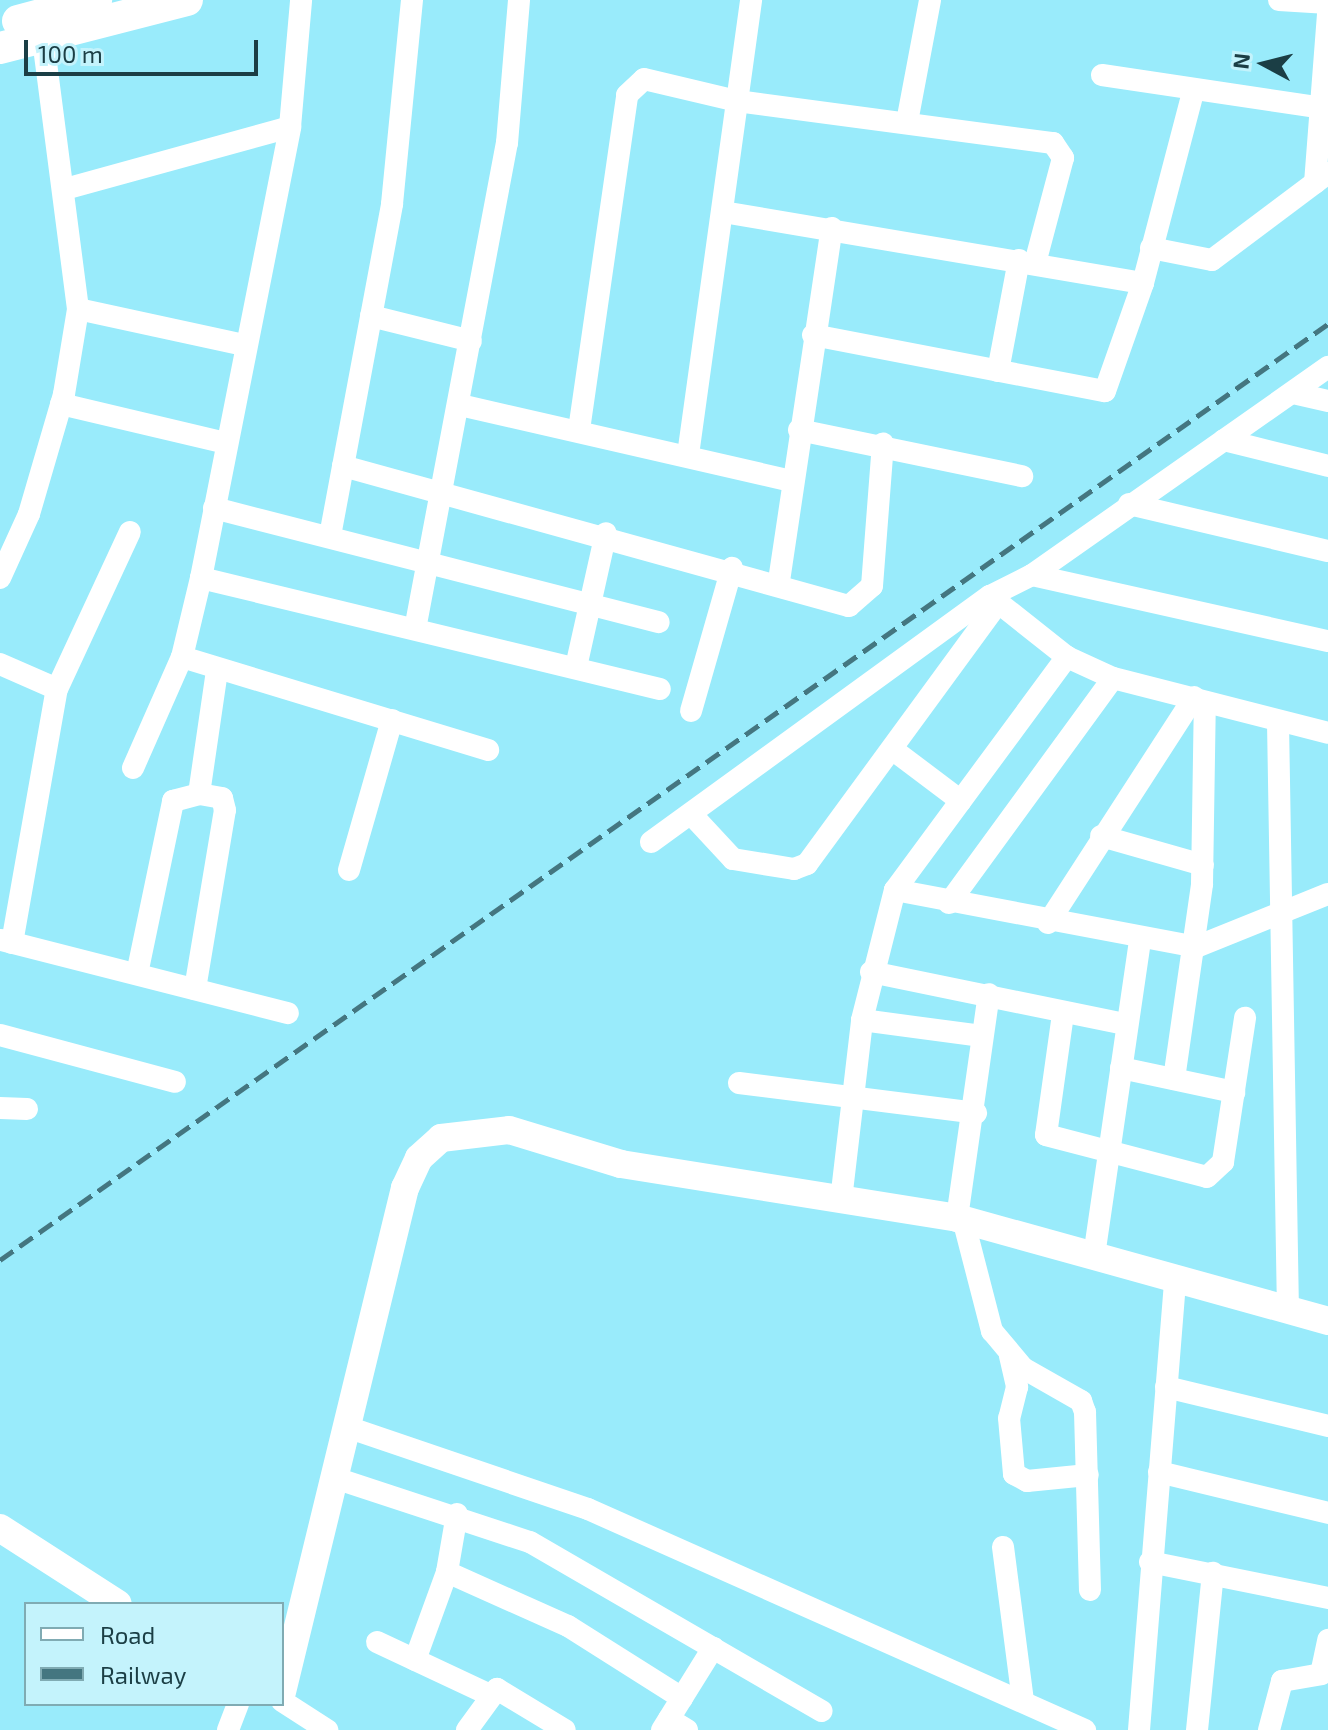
<!DOCTYPE html>
<html>
<head>
<meta charset="utf-8">
<style>
  body { margin:0 }
  #map { position:relative; width:1328px; height:1730px; overflow:hidden; background:#99ebfb; font-family:"Exo 2",sans-serif }
  div>[style] { position:absolute }
  [style*='--x'] { left:calc(var(--x)*1px); top:calc(var(--y)*1px); width:calc(var(--w)*1px); rotate:calc(var(--a)*1deg) }
  .minor>* { height:22px; margin:-11px; padding:0 11px; transform-origin:11px; border-radius:11px; background:#fff }
  .major>* { height:28px; margin:-14px; padding:0 14px; transform-origin:14px; border-radius:14px; background:#fff }
  .highway>* { height:32px; margin:-16px; padding:0 16px; transform-origin:16px; border-radius:16px; background:#fff }
  .rail>* { height:5px; margin-top:-2.5px; transform-origin:0; background:repeating-linear-gradient(90deg,#447680 0 16px,transparent 0 24px) }
  span { translate:-50% -50%; white-space:nowrap; text-align:center; line-height:1.15; -webkit-text-stroke:7px #c4f3fc; paint-order:stroke }
  .legend { position:absolute; left:24px; top:1602px; width:260px; height:104px; box-sizing:border-box; background:#c4f3fc; border:2px solid #80abb3; margin:0; padding:10px 14px; list-style:none; font-size:24px; color:#1b3e45 }
  .legend li { display:flex; align-items:center; gap:16px; height:40px }
  .legend b { width:40px; border:2px solid #80abb3 }
  .north { position:absolute; left:1224px; top:24px; width:80px; height:80px; -webkit-text-stroke:6px #c4f3fc; paint-order:stroke; rotate:277deg; font-size:22px; font-weight:700; line-height:32px; text-align:center; color:#1b3e45 }
  .north::after { content:''; display:block; margin:auto; width:28px; height:36px; background:#1b3e45; clip-path:polygon(50% 0,100% 100%,50% 72%,0 100%) }
  .scale { position:absolute; left:24px; top:40px; width:234px; height:36px; box-sizing:border-box; border:4px solid #1b3e45; border-top:0; padding-left:10px; font-size:24px; line-height:28px; white-space:nowrap; color:#1b3e45; -webkit-text-stroke:6px #c4f3fc; paint-order:stroke }
</style>
</head>
<body>
<div id="map">
  <div class="minor">
    <div style="--x:1279;--y:0;--w:49;--a:3.5"></div>
    <div style="--x:1102;--y:75;--w:216;--a:8.5"></div>
    <div style="--x:907;--y:122;--w:124;--a:-79.3"></div>
    <div style="--x:1315;--y:183;--w:169;--a:-85.6"></div>
    <div style="--x:65;--y:189;--w:233;--a:-15.4"></div>
    <div style="--x:723;--y:212;--w:426;--a:9.6"></div>
    <div style="--x:1151;--y:248;--w:62;--a:11.1"></div>
    <div style="--x:1212;--y:260;--w:145;--a:-36.9"></div>
    <div style="--x:78;--y:309;--w:171;--a:12.2"></div>
    <div style="--x:371;--y:316;--w:103;--a:14"></div>
    <div style="--x:813;--y:335;--w:297;--a:10.9"></div>
    <div style="--x:1105;--y:391;--w:114;--a:-70.6"></div>
    <div style="--x:1143;--y:283;--w:196;--a:-75.3"></div>
    <div style="--x:998;--y:371;--w:113;--a:-79.3"></div>
    <div style="--x:1293;--y:393;--w:36;--a:13"></div>
    <div style="--x:61;--y:404;--w:170;--a:13.3"></div>
    <div style="--x:460;--y:405;--w:340;--a:12.9"></div>
    <div style="--x:579;--y:430;--w:338;--a:-81.8"></div>
    <div style="--x:627;--y:95;--w:23;--a:-43"></div>
    <div style="--x:644;--y:79;--w:96;--a:13.3"></div>
    <div style="--x:737;--y:101;--w:319;--a:7.6"></div>
    <div style="--x:1053;--y:143;--w:18;--a:56"></div>
    <div style="--x:1063;--y:158;--w:109;--a:104.9"></div>
    <div style="--x:799;--y:430;--w:228;--a:11.7"></div>
    <div style="--x:1224;--y:440;--w:107;--a:14"></div>
    <div style="--x:688;--y:455;--w:459;--a:-82.1"></div>
    <div style="--x:343;--y:466;--w:525;--a:15.47"></div>
    <div style="--x:849;--y:606;--w:30;--a:-41"></div>
    <div style="--x:872;--y:586;--w:143;--a:-85.6"></div>
    <div style="--x:1129;--y:504;--w:204;--a:13.3"></div>
    <div style="--x:214;--y:508;--w:459;--a:14.4"></div>
    <div style="--x:330;--y:536;--w:338;--a:-79.4"></div>
    <div style="--x:392;--y:204;--w:205;--a:-84.4"></div>
    <div style="--x:1032;--y:575;--w:303;--a:12.6"></div>
    <div style="--x:0;--y:578;--w:70;--a:-65.6"></div>
    <div style="--x:29;--y:514;--w:125;--a:-73.7"></div>
    <div style="--x:64;--y:394;--w:86;--a:-80.6"></div>
    <div style="--x:78;--y:309;--w:285;--a:-97.4"></div>
    <div style="--x:201;--y:578;--w:472;--a:13.6"></div>
    <div style="--x:779;--y:581;--w:357;--a:-81.5"></div>
    <div style="--x:990;--y:596;--w:98;--a:38.4"></div>
    <div style="--x:1067;--y:657;--w:51;--a:24.5"></div>
    <div style="--x:1113;--y:678;--w:222;--a:14.3"></div>
    <div style="--x:416;--y:624;--w:490;--a:-79.3"></div>
    <div style="--x:507;--y:143;--w:144;--a:-85.2"></div>
    <div style="--x:182;--y:657;--w:320;--a:16.9"></div>
    <div style="--x:0;--y:664;--w:62;--a:23.7"></div>
    <div style="--x:576;--y:667;--w:137;--a:-77.4"></div>
    <div style="--x:691;--y:711;--w:149;--a:-74"></div>
    <div style="--x:1278;--y:722;--w:590;--a:89.03"></div>
    <div style="--x:892;--y:749;--w:86;--a:37"></div>
    <div style="--x:133;--y:768;--w:121;--a:-66.2"></div>
    <div style="--x:182;--y:657;--w:81;--a:-76.5"></div>
    <div style="--x:201;--y:578;--w:460;--a:-78.8"></div>
    <div style="--x:290;--y:127;--w:127;--a:-85"></div>
    <div style="--x:692;--y:815;--w:60;--a:47"></div>
    <div style="--x:733;--y:859;--w:62;--a:9.3"></div>
    <div style="--x:794;--y:869;--w:14;--a:-21"></div>
    <div style="--x:807;--y:864;--w:323;--a:-53.8"></div>
    <div style="--x:1101;--y:836;--w:106;--a:15.9"></div>
    <div style="--x:651;--y:842;--w:419;--a:-36"></div>
    <div style="--x:990;--y:596;--w:47;--a:-26.6"></div>
    <div style="--x:1032;--y:575;--w:362;--a:-35.1"></div>
    <div style="--x:349;--y:870;--w:156;--a:-74"></div>
    <div style="--x:895;--y:890;--w:306;--a:10.7"></div>
    <div style="--x:1196;--y:947;--w:142;--a:-21.9"></div>
    <div style="--x:949;--y:903;--w:278;--a:-53.9"></div>
    <div style="--x:1048;--y:923;--w:269;--a:-57.1"></div>
    <div style="--x:1;--y:940;--w:296;--a:14.3"></div>
    <div style="--x:12;--y:943;--w:258;--a:-80"></div>
    <div style="--x:57;--y:689;--w:173;--a:-65.1"></div>
    <div style="--x:871;--y:972;--w:259;--a:11.6"></div>
    <div style="--x:137;--y:974;--w:177;--a:-78.2"></div>
    <div style="--x:173;--y:801;--w:27;--a:-15"></div>
    <div style="--x:195;--y:989;--w:181;--a:-80.5"></div>
    <div style="--x:225;--y:810;--w:12;--a:-104"></div>
    <div style="--x:222;--y:798;--w:23;--a:-170"></div>
    <div style="--x:199;--y:794;--w:124;--a:-81.7"></div>
    <div style="--x:1063;--y:1014;--w:122;--a:98"></div>
    <div style="--x:1046;--y:1135;--w:166;--a:14.6"></div>
    <div style="--x:1207;--y:1177;--w:22;--a:-43"></div>
    <div style="--x:1223;--y:1162;--w:146;--a:-81.3"></div>
    <div style="--x:862;--y:1020;--w:121;--a:7.6"></div>
    <div style="--x:0;--y:1035;--w:181;--a:15"></div>
    <div style="--x:1121;--y:1068;--w:116;--a:12"></div>
    <div style="--x:1174;--y:1079;--w:197;--a:-81.8"></div>
    <div style="--x:1202;--y:884;--w:182;--a:-89.1"></div>
    <div style="--x:739;--y:1083;--w:239;--a:7.2"></div>
    <div style="--x:0;--y:1108;--w:27;--a:2"></div>
    <div style="--x:841;--y:1200;--w:181;--a:-83.3"></div>
    <div style="--x:862;--y:1020;--w:134;--a:-75.8"></div>
    <div style="--x:895;--y:890;--w:290;--a:-53.6"></div>
    <div style="--x:957;--y:1218;--w:226;--a:-81.9"></div>
    <div style="--x:963;--y:1219;--w:116;--a:75.5"></div>
    <div style="--x:992;--y:1331;--w:48;--a:50"></div>
    <div style="--x:1023;--y:1368;--w:67;--a:29.6"></div>
    <div style="--x:1081;--y:1401;--w:12;--a:70"></div>
    <div style="--x:1085;--y:1412;--w:178;--a:88.4"></div>
    <div style="--x:1094;--y:1256;--w:319;--a:-81.7"></div>
    <div style="--x:1010;--y:1356;--w:32;--a:77"></div>
    <div style="--x:1017;--y:1387;--w:32;--a:104"></div>
    <div style="--x:1009;--y:1418;--w:56;--a:84.9"></div>
    <div style="--x:1014;--y:1474;--w:15;--a:28"></div>
    <div style="--x:1027;--y:1481;--w:61;--a:-5.6"></div>
    <div style="--x:1166;--y:1387;--w:167;--a:13.5"></div>
    <div style="--x:350;--y:1428;--w:251;--a:18.8"></div>
    <div style="--x:588;--y:1509;--w:544;--a:23.97"></div>
    <div style="--x:1159;--y:1472;--w:174;--a:13.6"></div>
    <div style="--x:338;--y:1479;--w:202;--a:18.2"></div>
    <div style="--x:530;--y:1542;--w:337;--a:30.1"></div>
    <div style="--x:457;--y:1514;--w:59;--a:99.8"></div>
    <div style="--x:447;--y:1572;--w:133;--a:24.1"></div>
    <div style="--x:568;--y:1626;--w:135;--a:32.3"></div>
    <div style="--x:1003;--y:1547;--w:155;--a:82.6"></div>
    <div style="--x:1150;--y:1562;--w:182;--a:11.4"></div>
    <div style="--x:377;--y:1642;--w:123;--a:25.1"></div>
    <div style="--x:415;--y:1660;--w:94;--a:-70"></div>
    <div style="--x:282;--y:1701;--w:54;--a:32.8"></div>
    <div style="--x:669;--y:1719;--w:21;--a:31"></div>
    <div style="--x:228;--y:1730;--w:28;--a:-69"></div>
    <div style="--x:467;--y:1730;--w:51;--a:-53.8"></div>
    <div style="--x:497;--y:1689;--w:79;--a:31.1"></div>
    <div style="--x:662;--y:1730;--w:97;--a:-58.1"></div>
    <div style="--x:1139;--y:1730;--w:452;--a:-85.4"></div>
    <div style="--x:1197;--y:1730;--w:158;--a:-84.2"></div>
    <div style="--x:1269;--y:1730;--w:51;--a:-75.1"></div>
    <div style="--x:1282;--y:1681;--w:40;--a:-10"></div>
    <div style="--x:1321;--y:1674;--w:35;--a:-78"></div>
  </div>
  <div class="major">
    <div style="--x:0;--y:1528;--w:140;--a:32.8"></div>
    <div style="--x:282;--y:1692;--w:519;--a:-76.29"></div>
    <div style="--x:405;--y:1188;--w:33;--a:-65"></div>
    <div style="--x:419;--y:1158;--w:30;--a:-42"></div>
    <div style="--x:441;--y:1138;--w:68;--a:-6.7"></div>
    <div style="--x:509;--y:1130;--w:117;--a:16.9"></div>
    <div style="--x:621;--y:1164;--w:340;--a:9.1"></div>
    <div style="--x:957;--y:1218;--w:385;--a:15.5"></div>
  </div>
  <div class="highway">
    <div style="--x:18;--y:21;--w:81;--a:-15.1"></div>
    <div style="--x:0;--y:48;--w:193;--a:-14.4"></div>
  </div>
  <div class="rail">
    <div style="--x:0;--y:1260;--w:1625;--a:-35.18"></div>
  </div>
  <ul class="legend">
  <li><b style="height:10px;background:#fff"></b>Road</li>
  <li><b style="height:10px;background:#447680"></b>Railway</li>
  </ul>
  <div class="north">N</div>
  <div class="scale">100 m</div>
</div>
</body>
</html>
